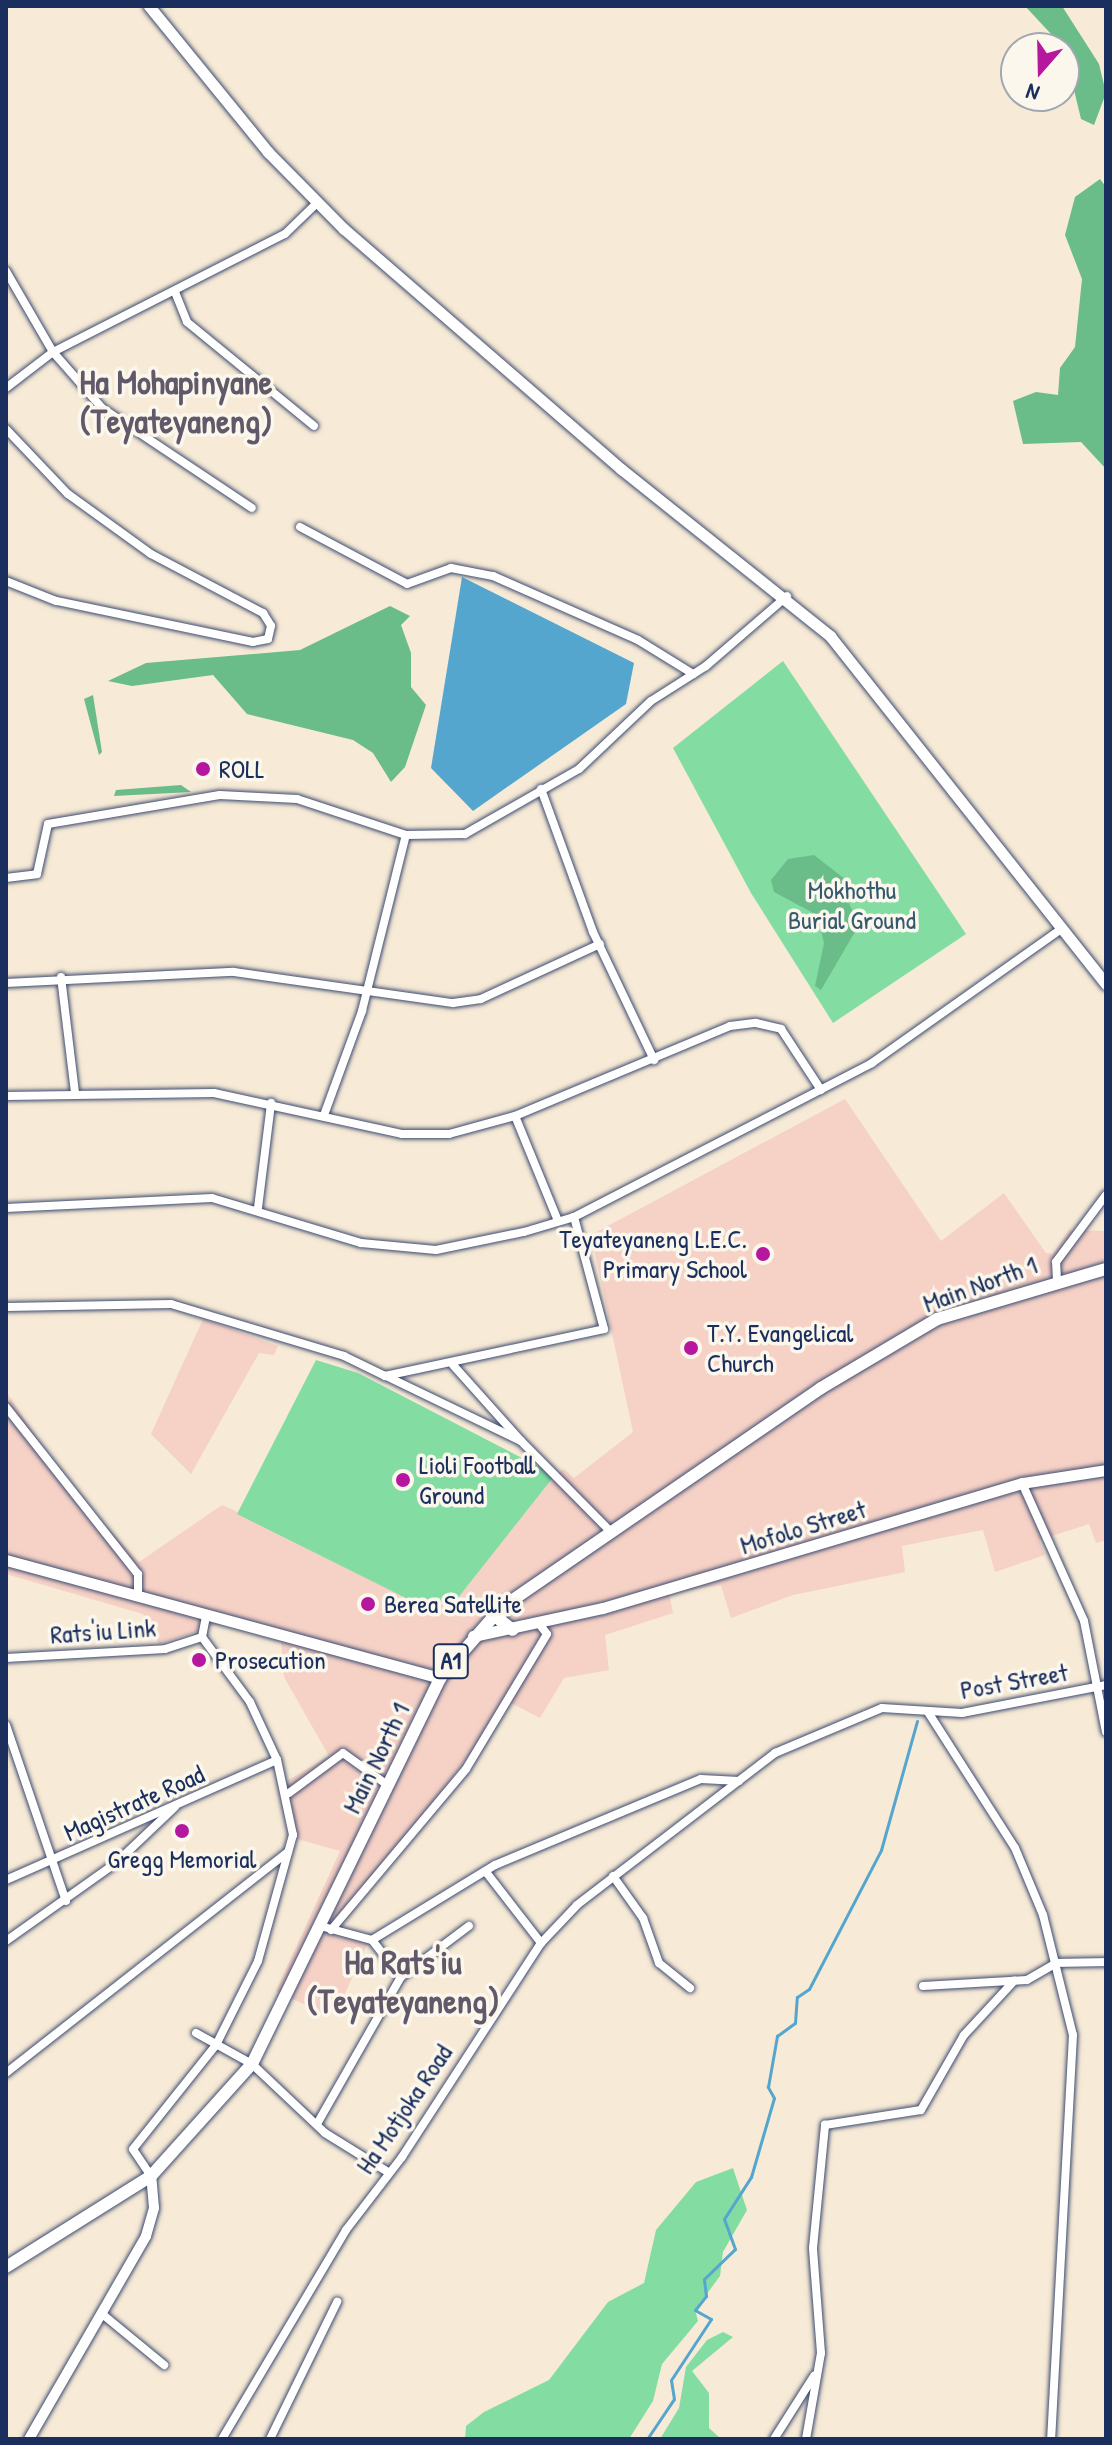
<!DOCTYPE html>
<html>
<head>
<meta charset="utf-8">
<style>
  body { margin:0 }
  #map { position:relative; width:1112px; height:2445px; overflow:hidden; background:#f7ead6; font-family:"Patrick Hand",sans-serif }
  div>[style] { position:absolute }
  [style*='--x'] { left:calc(var(--x)*1px); top:calc(var(--y)*1px); width:calc(var(--w)*1px); rotate:calc(var(--a)*1deg) }
  .built>* { inset:0; background:#f6d1c6 }
  .green>* { inset:0; background:#83dda2 }
  .forest>* { inset:0; background:#6abc88 }
  .water>* { inset:0; background:#54a6cf }
  .stream>* { height:3px; margin:-1.5px; padding:0 1.5px; transform-origin:1.5px; border-radius:1.5px; background:#54a6cf }
  .roads { filter:drop-shadow(0 0 2px #3c4b70) drop-shadow(0 0 2px #3c4b70) }
  .minor>* { height:8px; margin:-4px; padding:0 4px; transform-origin:4px; border-radius:4px; background:#fff }
  .tertiary>* { height:10px; margin:-5px; padding:0 5px; transform-origin:5px; border-radius:5px; background:#fff }
  .secondary>* { height:11px; margin:-5.5px; padding:0 5.5px; transform-origin:5.5px; border-radius:5.5px; background:#fff }
  .primary>* { height:12px; margin:-6px; padding:0 6px; transform-origin:6px; border-radius:6px; background:#fff }
  .dots>* { width:22px; height:22px; translate:-50% -50%; box-sizing:border-box; border:4px solid #fbf7ec; border-radius:50% }
  span { translate:-50% -50%; white-space:nowrap; text-align:center; line-height:1.15; -webkit-text-stroke:7px #fbf7ec; paint-order:stroke }
  .shield-label span { padding:2px 6px; background:#fbf7ec; border:2px solid; border-radius:6px; -webkit-text-stroke-width:0 }
  .shield-label { font-size:24px; color:#1b2f5e; font-weight:700 }
  .poi-label { font-size:26px; color:#1b2f5e }
  .left { translate:0 -50%; text-align:left }
  .right { translate:-100% -50%; text-align:right }
  .park-label { font-size:26px; color:#355a6f }
  .street-label { font-size:26px; color:#1b2f5e }
  .district-label { font-size:34px; color:#615969; font-weight:700 }
  .frame { position:absolute; inset:0; border:8px solid #1b2f5e; pointer-events:none }
  .north { position:absolute; left:1000px; top:32px; width:80px; height:80px; box-sizing:border-box; background:#fbf7ec; border:2px solid #a1a7b3; border-radius:50%; rotate:200deg; font-size:22px; font-weight:700; line-height:32px; text-align:center; color:#1b2f5e }
  .north::after { content:''; display:block; margin:auto; width:28px; height:36px; background:#b5179e; clip-path:polygon(50% 0,100% 100%,50% 72%,0 100%) }
</style>
</head>
<body>
<div id="map">
  <div class="built">
    <div style="clip-path:polygon(845px 1099px,941px 1241px,1004px 1193px,1046px 1253px,1053px 1254px,1069px 1230px,1106px 1231px,1106px 1540px,1096px 1543px,1089px 1524px,1039px 1540px,1045px 1555px,995px 1572px,983px 1530px,941px 1538px,902px 1546px,905px 1572px,793px 1595px,731px 1618px,721px 1585px,669px 1593px,673px 1613px,605px 1635px,609px 1670px,564px 1678px,540px 1718px,509px 1702px,340px 1927px,370px 1938px,343px 1998px,320px 2012px,276px 1991px,340px 1851px,290px 1837px,280px 1785px,329px 1756px,284px 1677px,281px 1640px,219px 1624px,159px 1644px,143px 1614px,6px 1574px,6px 1391px,64px 1480px,139px 1562px,222px 1505px,450px 1608px,555px 1475px,564px 1469px,574px 1478px,633px 1432px,591px 1235px)"></div>
    <div style="clip-path:polygon(203px 1319px,278px 1346px,274px 1355px,259px 1353px,191px 1474px,151px 1434px)"></div>
  </div>
  <div class="green">
    <div style="clip-path:polygon(783px 661px,966px 934px,833px 1023px,751px 893px,673px 748px)"></div>
    <div style="clip-path:polygon(316px 1360px,358px 1373px,555px 1475px,450px 1608px,435px 1598px,422px 1606px,237px 1514px)"></div>
    <div style="clip-path:polygon(733px 2168px,747px 2210px,723px 2252px,720px 2276px,695px 2310px,698px 2321px,662px 2364px,653px 2401px,629px 2439px,465px 2439px,466px 2426px,484px 2412px,549px 2380px,608px 2302px,644px 2283px,656px 2230px,696px 2182px)"></div>
    <div style="clip-path:polygon(723px 2332px,733px 2337px,692px 2371px,709px 2393px,709px 2428px,721px 2439px,660px 2439px,679px 2408px,686px 2367px,707px 2340px)"></div>
  </div>
  <div class="forest">
    <div style="clip-path:polygon(1025px 6px,1062px 6px,1099px 64px,1106px 93px,1094px 125px,1081px 119px,1064px 48px)"></div>
    <div style="clip-path:polygon(1100px 179px,1106px 187px,1106px 469px,1081px 442px,1023px 444px,1013px 401px,1036px 392px,1058px 395px,1060px 368px,1075px 347px,1082px 279px,1065px 235px,1075px 197px)"></div>
    <div style="clip-path:polygon(390px 606px,410px 616px,401px 625px,411px 653px,411px 687px,426px 705px,405px 767px,391px 782px,373px 753px,353px 740px,247px 714px,213px 675px,132px 686px,108px 681px,146px 663px,300px 650px)"></div>
    <div style="clip-path:polygon(93px 695px,102px 752px,99px 755px,84px 699px)"></div>
    <div style="clip-path:polygon(181px 785px,191px 792px,114px 796px,116px 790px)"></div>
    <div style="clip-path:polygon(814px 855px,850px 883px,848px 901px,859px 925px,821px 990px,815px 986px,824px 943px,817px 915px,774px 892px,771px 880px,788px 859px)"></div>
  </div>
  <div class="water">
    <div style="clip-path:polygon(462px 577px,634px 663px,626px 704px,473px 811px,431px 768px)"></div>
  </div>
  <div class="stream">
    <div style="--x:647;--y:2439;--w:48;--a:-56"></div>
    <div style="--x:674;--y:2399;--w:19;--a:-99"></div>
    <div style="--x:671;--y:2380;--w:73;--a:-56.7"></div>
    <div style="--x:711;--y:2319;--w:18;--a:-151"></div>
    <div style="--x:695;--y:2310;--w:18;--a:-52"></div>
    <div style="--x:706;--y:2296;--w:17;--a:-97"></div>
    <div style="--x:704;--y:2279;--w:43;--a:-44.1"></div>
    <div style="--x:735;--y:2249;--w:32;--a:-110"></div>
    <div style="--x:724;--y:2219;--w:50;--a:-57.3"></div>
    <div style="--x:751;--y:2177;--w:82;--a:-73.8"></div>
    <div style="--x:774;--y:2098;--w:13;--a:-119"></div>
    <div style="--x:768;--y:2087;--w:52;--a:-80"></div>
    <div style="--x:777;--y:2036;--w:22;--a:-36"></div>
    <div style="--x:795;--y:2023;--w:26;--a:-86"></div>
    <div style="--x:797;--y:1997;--w:14;--a:-34"></div>
    <div style="--x:809;--y:1989;--w:157;--a:-62.6"></div>
    <div style="--x:881;--y:1850;--w:134;--a:-74.4"></div>
  </div>
  <div class="roads">
    <div class="minor">
      <div style="--x:6;--y:271;--w:94;--a:59.9"></div>
      <div style="--x:53;--y:352;--w:74;--a:48.8"></div>
      <div style="--x:102;--y:408;--w:180;--a:33.7"></div>
      <div style="--x:175;--y:292;--w:32;--a:68"></div>
      <div style="--x:187;--y:322;--w:164;--a:39.3"></div>
      <div style="--x:6;--y:388;--w:59;--a:-37.5"></div>
      <div style="--x:53;--y:352;--w:260;--a:-27"></div>
      <div style="--x:285;--y:234;--w:45;--a:-44.1"></div>
      <div style="--x:6;--y:429;--w:90;--a:46.4"></div>
      <div style="--x:68;--y:494;--w:102;--a:35.9"></div>
      <div style="--x:151;--y:554;--w:127;--a:27.8"></div>
      <div style="--x:263;--y:613;--w:15;--a:58"></div>
      <div style="--x:271;--y:626;--w:13;--a:103"></div>
      <div style="--x:268;--y:639;--w:15;--a:169"></div>
      <div style="--x:253;--y:642;--w:201;--a:-168.2"></div>
      <div style="--x:56;--y:601;--w:54;--a:-158.2"></div>
      <div style="--x:300;--y:527;--w:121;--a:28"></div>
      <div style="--x:407;--y:584;--w:47;--a:-20"></div>
      <div style="--x:451;--y:568;--w:43;--a:10.8"></div>
      <div style="--x:493;--y:576;--w:158;--a:23.8"></div>
      <div style="--x:638;--y:640;--w:65;--a:31.7"></div>
      <div style="--x:541;--y:789;--w:152;--a:70"></div>
      <div style="--x:593;--y:932;--w:142;--a:64.5"></div>
      <div style="--x:6;--y:878;--w:31;--a:-7"></div>
      <div style="--x:37;--y:874;--w:51;--a:-77.6"></div>
      <div style="--x:48;--y:824;--w:174;--a:-9.6"></div>
      <div style="--x:220;--y:795;--w:77;--a:3"></div>
      <div style="--x:297;--y:799;--w:115;--a:18.3"></div>
      <div style="--x:406;--y:835;--w:59;--a:-1"></div>
      <div style="--x:465;--y:834;--w:131;--a:-29.7"></div>
      <div style="--x:579;--y:769;--w:99;--a:-43.4"></div>
      <div style="--x:651;--y:701;--w:65;--a:-32.5"></div>
      <div style="--x:706;--y:666;--w:107;--a:-40.8"></div>
      <div style="--x:61;--y:977;--w:116;--a:83.1"></div>
      <div style="--x:6;--y:983;--w:228;--a:-2.8"></div>
      <div style="--x:234;--y:972;--w:221;--a:8.1"></div>
      <div style="--x:453;--y:1003;--w:28;--a:-8"></div>
      <div style="--x:481;--y:999;--w:131;--a:-24.8"></div>
      <div style="--x:6;--y:1096;--w:208;--a:-0.8"></div>
      <div style="--x:214;--y:1093;--w:192;--a:12.3"></div>
      <div style="--x:402;--y:1134;--w:47;--a:0"></div>
      <div style="--x:449;--y:1134;--w:68;--a:-15.3"></div>
      <div style="--x:515;--y:1116;--w:233;--a:-22.7"></div>
      <div style="--x:730;--y:1026;--w:26;--a:-7"></div>
      <div style="--x:756;--y:1023;--w:26;--a:13"></div>
      <div style="--x:781;--y:1029;--w:73;--a:56.7"></div>
      <div style="--x:324;--y:1115;--w:111;--a:-69.9"></div>
      <div style="--x:362;--y:1011;--w:181;--a:-76"></div>
      <div style="--x:515;--y:1116;--w:113;--a:67.7"></div>
      <div style="--x:6;--y:1208;--w:206;--a:-2.8"></div>
      <div style="--x:212;--y:1198;--w:156;--a:16.8"></div>
      <div style="--x:361;--y:1243;--w:75;--a:5.3"></div>
      <div style="--x:436;--y:1250;--w:90;--a:-11.6"></div>
      <div style="--x:524;--y:1232;--w:52;--a:-16.7"></div>
      <div style="--x:574;--y:1217;--w:335;--a:-27.3"></div>
      <div style="--x:872;--y:1063;--w:230;--a:-35.3"></div>
      <div style="--x:258;--y:1208;--w:106;--a:-82.9"></div>
      <div style="--x:1057;--y:1280;--w:18;--a:-93"></div>
      <div style="--x:1056;--y:1262;--w:84;--a:-53.3"></div>
      <div style="--x:6;--y:1307;--w:165;--a:-1"></div>
      <div style="--x:171;--y:1304;--w:181;--a:16.7"></div>
      <div style="--x:344;--y:1356;--w:46;--a:26"></div>
      <div style="--x:385;--y:1376;--w:224;--a:-12.1"></div>
      <div style="--x:604;--y:1329;--w:116;--a:-105"></div>
      <div style="--x:453;--y:1365;--w:102;--a:48.2"></div>
      <div style="--x:386;--y:1376;--w:150;--a:25.7"></div>
      <div style="--x:521;--y:1441;--w:128;--a:45.3"></div>
      <div style="--x:6;--y:1407;--w:213;--a:51.7"></div>
      <div style="--x:138;--y:1574;--w:20;--a:90"></div>
      <div style="--x:1022;--y:1483;--w:151;--a:65.8"></div>
      <div style="--x:1084;--y:1621;--w:113;--a:78.8"></div>
      <div style="--x:6;--y:1658;--w:159;--a:-3.2"></div>
      <div style="--x:165;--y:1649;--w:39;--a:-18"></div>
      <div style="--x:928;--y:1712;--w:161;--a:57.4"></div>
      <div style="--x:1015;--y:1848;--w:73;--a:67.3"></div>
      <div style="--x:1043;--y:1915;--w:124;--a:76"></div>
      <div style="--x:1073;--y:2035;--w:405;--a:93.1"></div>
      <div style="--x:6;--y:1725;--w:186;--a:71.2"></div>
      <div style="--x:289;--y:1793;--w:67;--a:-36.5"></div>
      <div style="--x:343;--y:1753;--w:53;--a:35.8"></div>
      <div style="--x:486;--y:1872;--w:90;--a:52.2"></div>
      <div style="--x:613;--y:1876;--w:52;--a:54.5"></div>
      <div style="--x:643;--y:1918;--w:48;--a:70.4"></div>
      <div style="--x:659;--y:1963;--w:40;--a:39"></div>
      <div style="--x:6;--y:1880;--w:296;--a:-23.9"></div>
      <div style="--x:324;--y:1927;--w:50;--a:15.2"></div>
      <div style="--x:372;--y:1940;--w:144;--a:-31.4"></div>
      <div style="--x:495;--y:1865;--w:223;--a:-22.7"></div>
      <div style="--x:701;--y:1779;--w:38;--a:3"></div>
      <div style="--x:331;--y:1930;--w:210;--a:-50"></div>
      <div style="--x:466;--y:1769;--w:157;--a:-59"></div>
      <div style="--x:547;--y:1634;--w:11;--a:-128"></div>
      <div style="--x:372;--y:1940;--w:47;--a:51.9"></div>
      <div style="--x:6;--y:1941;--w:136;--a:-35.4"></div>
      <div style="--x:117;--y:1862;--w:80;--a:-43.5"></div>
      <div style="--x:923;--y:1986;--w:104;--a:-3.3"></div>
      <div style="--x:1027;--y:1980;--w:34;--a:-30"></div>
      <div style="--x:1057;--y:1963;--w:49;--a:-1.2"></div>
      <div style="--x:196;--y:2033;--w:64;--a:29"></div>
      <div style="--x:252;--y:2064;--w:100;--a:43.4"></div>
      <div style="--x:325;--y:2133;--w:74;--a:31.8"></div>
      <div style="--x:6;--y:2073;--w:358;--a:-38.1"></div>
      <div style="--x:317;--y:2124;--w:169;--a:-60.3"></div>
      <div style="--x:401;--y:1977;--w:85;--a:-36.9"></div>
      <div style="--x:151;--y:2176;--w:32;--a:-124"></div>
      <div style="--x:133;--y:2149;--w:133;--a:-51.4"></div>
      <div style="--x:216;--y:2045;--w:94;--a:-63.4"></div>
      <div style="--x:258;--y:1961;--w:131;--a:-74.5"></div>
      <div style="--x:293;--y:1835;--w:77;--a:-102"></div>
      <div style="--x:277;--y:1760;--w:64;--a:-115"></div>
      <div style="--x:250;--y:1702;--w:81;--a:-126.4"></div>
      <div style="--x:202;--y:1637;--w:21;--a:-79"></div>
      <div style="--x:101;--y:2313;--w:82;--a:39.5"></div>
      <div style="--x:222;--y:2439;--w:243;--a:-59.3"></div>
      <div style="--x:346;--y:2230;--w:92;--a:-52.5"></div>
      <div style="--x:402;--y:2157;--w:255;--a:-57"></div>
      <div style="--x:541;--y:1943;--w:52;--a:-46.5"></div>
      <div style="--x:577;--y:1905;--w:250;--a:-37.5"></div>
      <div style="--x:775;--y:1753;--w:116;--a:-22.8"></div>
      <div style="--x:882;--y:1708;--w:80;--a:3.6"></div>
      <div style="--x:962;--y:1713;--w:147;--a:-11"></div>
      <div style="--x:270;--y:2439;--w:153;--a:-63.9"></div>
      <div style="--x:774;--y:2439;--w:75;--a:-57.6"></div>
      <div style="--x:806;--y:2439;--w:87;--a:-80.1"></div>
      <div style="--x:821;--y:2353;--w:105;--a:-94.4"></div>
      <div style="--x:813;--y:2248;--w:124;--a:-84.4"></div>
      <div style="--x:825;--y:2125;--w:97;--a:-8.9"></div>
      <div style="--x:921;--y:2110;--w:86;--a:-60.2"></div>
      <div style="--x:964;--y:2035;--w:74;--a:-47.2"></div>
    </div>
    <div class="tertiary">
      <div style="--x:29;--y:2439;--w:234;--a:-60"></div>
      <div style="--x:146;--y:2236;--w:29;--a:-74"></div>
      <div style="--x:154;--y:2208;--w:32;--a:-95"></div>
    </div>
    <div class="secondary">
      <div style="--x:149;--y:6;--w:188;--a:50.8"></div>
      <div style="--x:268;--y:152;--w:108;--a:45.4"></div>
      <div style="--x:344;--y:229;--w:367;--a:40.9"></div>
      <div style="--x:621;--y:469;--w:268;--a:38.6"></div>
      <div style="--x:830;--y:636;--w:444;--a:51.6"></div>
      <div style="--x:6;--y:1560;--w:450;--a:15.2"></div>
      <div style="--x:473;--y:1636;--w:133;--a:-12.2"></div>
      <div style="--x:603;--y:1608;--w:437;--a:-16.6"></div>
      <div style="--x:1022;--y:1483;--w:85;--a:-8.8"></div>
    </div>
    <div class="primary">
      <div style="--x:501;--y:1608;--w:12;--a:95"></div>
      <div style="--x:500;--y:1620;--w:16;--a:38"></div>
      <div style="--x:6;--y:2267;--w:171;--a:-32.1"></div>
      <div style="--x:151;--y:2176;--w:151;--a:-48"></div>
      <div style="--x:252;--y:2064;--w:429;--a:-64"></div>
      <div style="--x:440;--y:1678;--w:93;--a:-48.9"></div>
      <div style="--x:501;--y:1608;--w:388;--a:-34.5"></div>
      <div style="--x:821;--y:1388;--w:135;--a:-30.7"></div>
      <div style="--x:937;--y:1319;--w:176;--a:-16.5"></div>
    </div>
  </div>
  <div class="dots">
    <div style="left:203px;top:769px;background:#b5179e"></div>
    <div style="left:763px;top:1254px;background:#b5179e"></div>
    <div style="left:691px;top:1348px;background:#b5179e"></div>
    <div style="left:403px;top:1480px;background:#b5179e"></div>
    <div style="left:368px;top:1604px;background:#b5179e"></div>
    <div style="left:199px;top:1660px;background:#b5179e"></div>
    <div style="left:182px;top:1831px;background:#b5179e"></div>
  </div>
  <div class="shield-label">
    <span style="left:451px;top:1661px">A1</span>
  </div>
  <div class="poi-label">
    <span class="left" style="left:219px;top:769px">ROLL</span>
    <span class="right" style="left:747px;top:1254px">Teyateyaneng L.E.C.<br>Primary School</span>
    <span class="left" style="left:707px;top:1348px">T.Y. Evangelical<br>Church</span>
    <span class="left" style="left:419px;top:1480px">Lioli Football<br>Ground</span>
    <span class="left" style="left:384px;top:1604px">Berea Satellite</span>
    <span class="left" style="left:215px;top:1660px">Prosecution</span>
    <span style="left:182px;top:1859px">Gregg Memorial</span>
  </div>
  <div class="park-label">
    <span style="left:852px;top:905px">Mokhothu<br>Burial Ground</span>
  </div>
  <div class="street-label">
    <span style="left:980px;top:1284px;rotate:-20deg">Main North 1</span>
    <span style="left:803px;top:1527px;rotate:-17deg">Mofolo Street</span>
    <span style="left:103px;top:1631px;rotate:-4deg">Rats'iu Link</span>
    <span style="left:1014px;top:1681px;rotate:-10deg">Post Street</span>
    <span style="left:376px;top:1758px;rotate:-64deg">Main North 1</span>
    <span style="left:134px;top:1803px;rotate:-24deg">Magistrate Road</span>
    <span style="left:404px;top:2109px;rotate:-56deg">Ha Motjoka Road</span>
  </div>
  <div class="district-label">
    <span style="left:176px;top:402px">Ha Mohapinyane<br>(Teyateyaneng)</span>
    <span style="left:403px;top:1982px">Ha Rats'iu<br>(Teyateyaneng)</span>
  </div>
  <div class="frame"></div>
  <div class="north">N</div>
</div>
</body>
</html>
